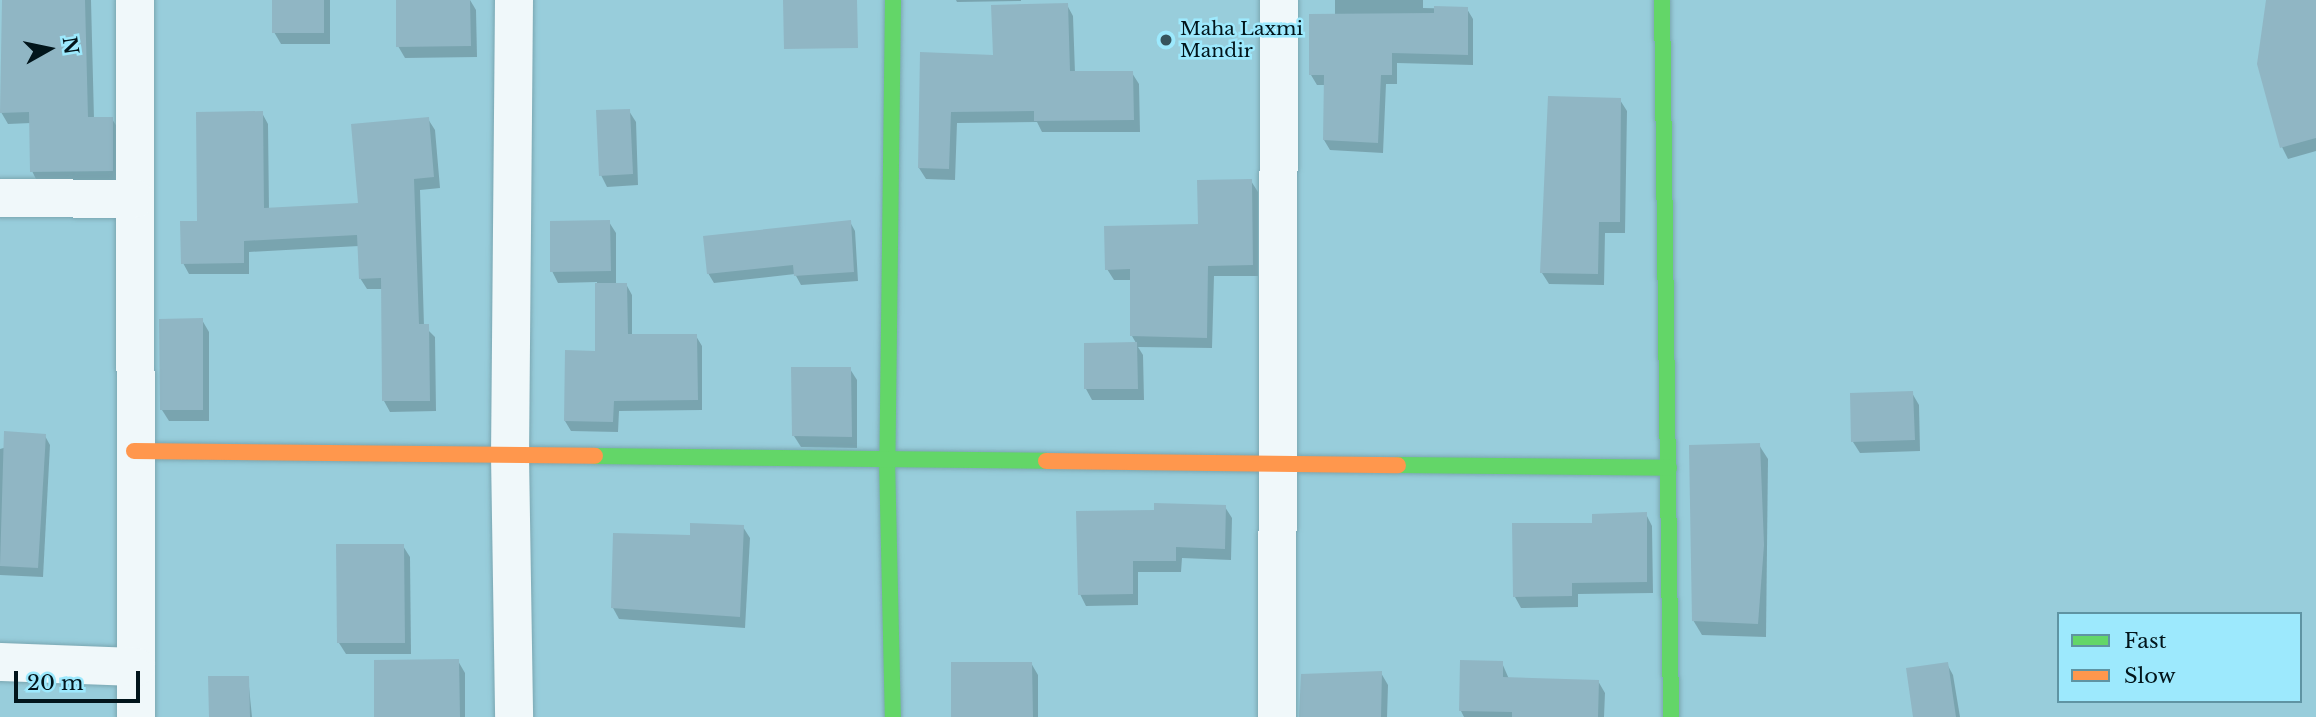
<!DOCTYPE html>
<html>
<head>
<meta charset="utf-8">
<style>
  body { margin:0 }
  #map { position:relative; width:2316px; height:717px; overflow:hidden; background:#98cddb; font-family:"Libre Baskerville",serif }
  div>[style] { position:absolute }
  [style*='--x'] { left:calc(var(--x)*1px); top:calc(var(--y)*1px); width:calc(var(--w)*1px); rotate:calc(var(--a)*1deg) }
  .shadow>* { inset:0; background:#0003 }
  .building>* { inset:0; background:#90b6c4 }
  .roads { filter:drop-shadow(0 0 2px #7aa6b1) drop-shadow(0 0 2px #7aa6b1) }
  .street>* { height:38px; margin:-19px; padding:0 19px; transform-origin:19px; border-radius:19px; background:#f0f8fa }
  .fast>* { height:16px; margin:-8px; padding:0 8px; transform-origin:8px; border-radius:8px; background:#63d668 }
  .slow>* { height:16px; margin:-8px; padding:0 8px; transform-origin:8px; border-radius:8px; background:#ff974d }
  .dots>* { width:19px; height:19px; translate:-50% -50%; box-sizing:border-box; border:4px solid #9de9fd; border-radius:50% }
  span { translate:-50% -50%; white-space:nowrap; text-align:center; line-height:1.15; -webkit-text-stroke:5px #9de9fd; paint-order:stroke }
  .poi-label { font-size:19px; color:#02151b }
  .left { translate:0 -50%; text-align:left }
  .legend { position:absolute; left:2057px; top:612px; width:245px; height:91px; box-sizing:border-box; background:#9de9fd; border:2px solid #5f94a3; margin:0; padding:9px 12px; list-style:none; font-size:21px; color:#02151b }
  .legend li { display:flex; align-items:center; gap:14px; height:35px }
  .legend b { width:35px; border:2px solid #5f94a3 }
  .north { position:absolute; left:14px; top:14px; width:70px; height:70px; -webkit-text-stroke:5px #9de9fd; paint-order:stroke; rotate:81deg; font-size:19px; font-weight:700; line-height:28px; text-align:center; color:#02151b }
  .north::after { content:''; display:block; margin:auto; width:24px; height:32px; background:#02151b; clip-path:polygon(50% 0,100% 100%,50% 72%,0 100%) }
  .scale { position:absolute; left:14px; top:671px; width:126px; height:32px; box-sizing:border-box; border:4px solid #02151b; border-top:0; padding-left:9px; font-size:21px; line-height:24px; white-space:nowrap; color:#02151b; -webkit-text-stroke:5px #9de9fd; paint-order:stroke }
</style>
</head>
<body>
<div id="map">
  <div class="shadow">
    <div style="clip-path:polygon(3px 0,91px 0,94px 119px,112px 119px,119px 130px,119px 182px,38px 183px,32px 171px,31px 123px,8px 124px,1px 112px)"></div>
    <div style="clip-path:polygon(274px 0,330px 0,330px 44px,281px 44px,274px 32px)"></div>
    <div style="clip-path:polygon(397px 0,470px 0,476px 10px,477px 57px,405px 58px,398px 46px)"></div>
    <div style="clip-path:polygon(956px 0,1021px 0,1021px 1px,957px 2px)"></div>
    <div style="clip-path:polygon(1335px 0,1423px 0,1423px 8px,1467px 9px,1473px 19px,1473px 65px,1397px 63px,1397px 84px,1386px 84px,1383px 153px,1330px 150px,1324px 140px,1325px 85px,1317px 85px,1311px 75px,1335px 16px)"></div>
    <div style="clip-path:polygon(2268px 0,2316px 0,2316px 151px,2288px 159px,2282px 147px)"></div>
    <div style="clip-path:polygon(1067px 5px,1073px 16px,1075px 73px,1132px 73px,1139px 84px,1140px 132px,1042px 132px,1037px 122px,957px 123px,955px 180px,926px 179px,919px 168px,921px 54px,995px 57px)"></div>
    <div style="clip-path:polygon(1620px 100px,1627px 111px,1625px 233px,1605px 233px,1604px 285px,1549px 284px,1542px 273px)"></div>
    <div style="clip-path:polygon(629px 111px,636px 122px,638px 185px,607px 187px,601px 175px)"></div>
    <div style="clip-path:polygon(262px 113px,268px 124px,269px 210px,360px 205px,428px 119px,435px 130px,440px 188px,420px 190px,424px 326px,435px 337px,436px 411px,390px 412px,384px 401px,383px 289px,367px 289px,360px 278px,359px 246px,249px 252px,249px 274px,189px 274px,183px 263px,199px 223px)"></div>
    <div style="clip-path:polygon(1251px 181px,1258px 192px,1258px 276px,1214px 276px,1212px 348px,1138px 347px,1143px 355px,1144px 400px,1092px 400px,1086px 389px,1136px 343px,1132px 336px,1132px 280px,1114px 280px,1107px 269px,1200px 225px)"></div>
    <div style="clip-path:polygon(609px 222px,616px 233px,616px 284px,626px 284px,632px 295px,632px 336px,696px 336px,702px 346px,702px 410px,619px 411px,618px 432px,571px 431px,565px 421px,597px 353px,597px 282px,558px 283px,552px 271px)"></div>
    <div style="clip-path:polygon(850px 222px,855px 231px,858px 281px,801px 285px,795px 274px,714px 283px,708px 273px)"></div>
    <div style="clip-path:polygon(202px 320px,209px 332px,209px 421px,169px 421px,162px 410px)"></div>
    <div style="clip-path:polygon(850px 369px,857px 380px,857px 448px,801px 447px,794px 436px)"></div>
    <div style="clip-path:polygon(1912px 393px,1919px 405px,1920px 451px,1860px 453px,1853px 442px)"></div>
    <div style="clip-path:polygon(45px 436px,50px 445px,43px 577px,0 575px,0 449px)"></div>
    <div style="clip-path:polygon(1759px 445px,1768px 459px,1766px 637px,1702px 635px,1693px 620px)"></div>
    <div style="clip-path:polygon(1225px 507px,1232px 518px,1231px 560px,1182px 558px,1181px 572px,1138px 572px,1138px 605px,1086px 606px,1080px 594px,1155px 511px)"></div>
    <div style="clip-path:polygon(1646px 514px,1652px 526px,1653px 593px,1578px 594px,1578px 607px,1521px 608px,1515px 597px,1594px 524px)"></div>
    <div style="clip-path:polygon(743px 527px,750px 538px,745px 628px,619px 619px,613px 608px,691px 537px)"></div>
    <div style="clip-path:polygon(403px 546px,410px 557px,411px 654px,346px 654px,339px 643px)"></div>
    <div style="clip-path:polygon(458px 661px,465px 673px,465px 717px,376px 717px)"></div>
    <div style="clip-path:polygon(1031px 663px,1038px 675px,1038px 717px,953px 717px)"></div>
    <div style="clip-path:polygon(1502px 663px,1509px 679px,1598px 681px,1605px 693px,1604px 717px,1464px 717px,1461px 711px)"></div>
    <div style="clip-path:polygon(1947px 664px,1953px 675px,1960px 717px,1915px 717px)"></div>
    <div style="clip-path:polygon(1381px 673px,1388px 685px,1387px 717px,1300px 717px)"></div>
    <div style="clip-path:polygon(248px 677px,252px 717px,210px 717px)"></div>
  </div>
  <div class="building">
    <div style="clip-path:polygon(2px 0,85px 0,88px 117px,113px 117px,113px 171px,30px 172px,29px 112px,0 113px)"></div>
    <div style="clip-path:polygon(272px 0,324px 0,324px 33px,272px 33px)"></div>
    <div style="clip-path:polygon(396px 0,470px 0,471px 46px,396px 47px)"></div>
    <div style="clip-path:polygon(783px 0,857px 0,858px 48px,784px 49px)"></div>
    <div style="clip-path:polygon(2266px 0,2316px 0,2316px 138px,2280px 148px,2257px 64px)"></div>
    <div style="clip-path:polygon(1068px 3px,1070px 71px,1133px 71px,1134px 120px,1034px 121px,1034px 111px,951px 112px,949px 169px,918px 168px,920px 52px,993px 55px,991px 5px)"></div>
    <div style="clip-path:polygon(1434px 6px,1468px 7px,1468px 55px,1392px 53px,1392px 75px,1381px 75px,1378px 143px,1323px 140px,1324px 75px,1309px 75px,1309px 14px,1434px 13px)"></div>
    <div style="clip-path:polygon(1548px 96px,1621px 98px,1620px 222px,1599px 222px,1598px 274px,1540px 273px)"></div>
    <div style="clip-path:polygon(630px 109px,633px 174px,599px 176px,596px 110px)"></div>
    <div style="clip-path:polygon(263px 111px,264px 208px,358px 203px,351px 124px,429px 117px,434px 177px,414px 179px,419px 324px,429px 324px,430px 401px,382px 401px,381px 278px,359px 279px,357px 235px,244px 241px,244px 263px,181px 264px,180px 221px,197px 221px,196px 112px)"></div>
    <div style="clip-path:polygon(1252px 179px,1253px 265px,1208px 266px,1207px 338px,1130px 336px,1130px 269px,1105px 270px,1104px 226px,1198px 224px,1197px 180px)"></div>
    <div style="clip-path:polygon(610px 220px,611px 271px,550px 272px,550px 221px)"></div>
    <div style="clip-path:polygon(851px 220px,854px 272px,794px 276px,793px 265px,707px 274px,703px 236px)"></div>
    <div style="clip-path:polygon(595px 283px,627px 283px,628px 334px,697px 334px,698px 400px,614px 401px,613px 422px,564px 421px,565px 350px,595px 351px)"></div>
    <div style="clip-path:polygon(203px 318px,203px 410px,160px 410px,159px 319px)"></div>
    <div style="clip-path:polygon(1137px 342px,1138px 389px,1084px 389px,1084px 343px)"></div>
    <div style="clip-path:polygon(791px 367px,851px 367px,852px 437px,792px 436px)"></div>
    <div style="clip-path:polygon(1913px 391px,1915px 440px,1851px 442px,1850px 393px)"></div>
    <div style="clip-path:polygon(4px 431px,46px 434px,38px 568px,0 566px)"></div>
    <div style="clip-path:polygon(1760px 443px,1764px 545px,1758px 624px,1692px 621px,1689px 445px)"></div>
    <div style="clip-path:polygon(1154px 503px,1226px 505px,1225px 549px,1176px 547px,1176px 561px,1133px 561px,1133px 594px,1078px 595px,1076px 511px,1154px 510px)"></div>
    <div style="clip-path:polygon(1647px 512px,1647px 582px,1572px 583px,1572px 596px,1513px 597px,1512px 523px,1592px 523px,1592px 514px)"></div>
    <div style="clip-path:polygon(690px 523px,744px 525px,740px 617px,611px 608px,613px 533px,690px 535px)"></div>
    <div style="clip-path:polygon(336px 544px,404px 544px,405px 643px,337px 643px)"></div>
    <div style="clip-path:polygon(459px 659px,460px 717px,374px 717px,374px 660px)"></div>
    <div style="clip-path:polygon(1460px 660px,1503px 661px,1503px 677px,1599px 680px,1598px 717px,1512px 717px,1512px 712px,1459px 711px)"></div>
    <div style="clip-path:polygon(951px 662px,1032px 662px,1033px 717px,951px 717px)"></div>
    <div style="clip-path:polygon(1948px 662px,1956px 717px,1913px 717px,1906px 668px)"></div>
    <div style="clip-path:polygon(1382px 671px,1381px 717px,1299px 717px,1301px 674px)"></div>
    <div style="clip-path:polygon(208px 676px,249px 676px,250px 717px,209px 717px)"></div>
  </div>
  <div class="roads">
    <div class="street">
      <div style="--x:135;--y:0;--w:717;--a:89.92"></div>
      <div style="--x:514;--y:0;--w:455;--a:90.5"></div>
      <div style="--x:510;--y:455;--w:262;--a:89.1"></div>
      <div style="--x:0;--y:198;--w:135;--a:0.4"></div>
      <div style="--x:0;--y:662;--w:136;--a:2.1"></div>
      <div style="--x:1277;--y:717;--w:717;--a:-89.84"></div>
    </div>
    <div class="fast">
      <div style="--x:893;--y:0;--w:459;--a:90.7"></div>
      <div style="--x:887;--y:459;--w:258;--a:88.7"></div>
      <div style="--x:1662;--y:0;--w:717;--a:89.28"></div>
      <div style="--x:595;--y:456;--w:451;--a:0.6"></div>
      <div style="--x:1398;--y:465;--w:271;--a:0.6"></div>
    </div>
    <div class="slow">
      <div style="--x:134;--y:451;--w:461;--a:0.6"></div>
      <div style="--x:1046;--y:461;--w:352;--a:0.7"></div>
    </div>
  </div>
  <div class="dots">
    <div style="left:1166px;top:40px;background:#36555e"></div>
  </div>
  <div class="poi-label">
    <span class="left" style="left:1180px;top:40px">Maha Laxmi<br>Mandir</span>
  </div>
  <ul class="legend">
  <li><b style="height:9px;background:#63d668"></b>Fast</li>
  <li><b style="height:9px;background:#ff974d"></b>Slow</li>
  </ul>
  <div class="north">N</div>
  <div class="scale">20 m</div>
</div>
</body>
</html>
